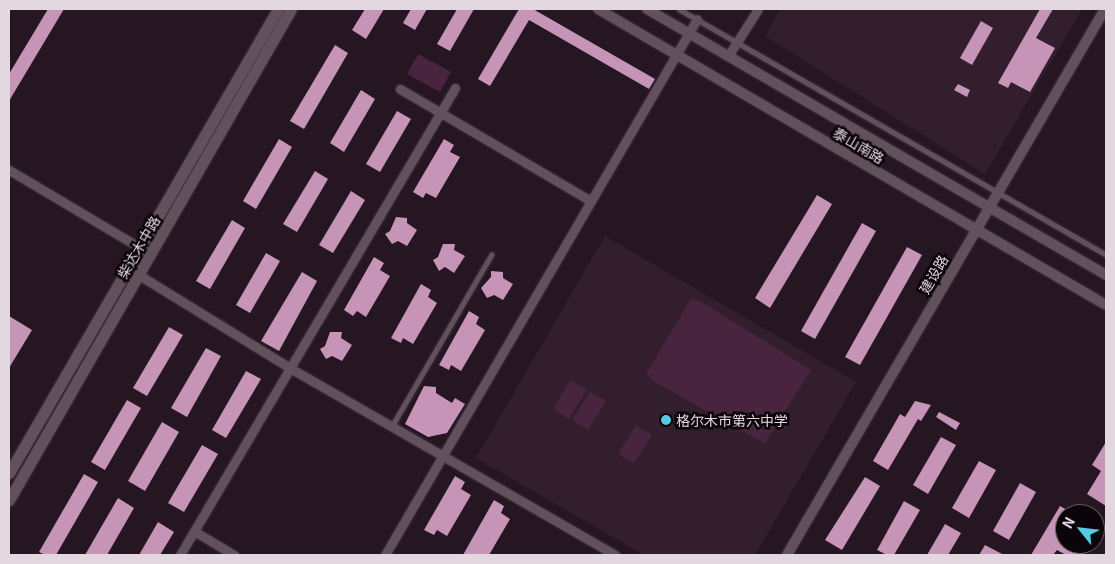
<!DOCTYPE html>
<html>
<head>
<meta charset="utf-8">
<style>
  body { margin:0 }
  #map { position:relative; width:1115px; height:564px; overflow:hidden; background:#261622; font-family:Georgia,"Noto Sans SC",serif }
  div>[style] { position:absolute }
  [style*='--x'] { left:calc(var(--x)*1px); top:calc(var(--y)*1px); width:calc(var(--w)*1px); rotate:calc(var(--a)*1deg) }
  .built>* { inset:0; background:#331e2d }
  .green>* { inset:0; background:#49243f }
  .building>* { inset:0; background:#c594b6 }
  .roads { filter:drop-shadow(0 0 1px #3d323a) drop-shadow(0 0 1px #3d323a) }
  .service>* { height:4.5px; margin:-2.25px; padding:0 2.25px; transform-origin:2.25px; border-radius:2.25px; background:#63505d }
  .minor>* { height:9px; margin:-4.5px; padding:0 4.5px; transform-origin:4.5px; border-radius:4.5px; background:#63505d }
  .tertiary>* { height:10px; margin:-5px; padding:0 5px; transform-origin:5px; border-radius:5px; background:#63505d }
  .secondary>* { height:11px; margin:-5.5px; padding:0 5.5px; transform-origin:5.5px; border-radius:5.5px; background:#63505d }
  .dots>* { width:14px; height:14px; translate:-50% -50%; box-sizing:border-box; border:2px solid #0b0509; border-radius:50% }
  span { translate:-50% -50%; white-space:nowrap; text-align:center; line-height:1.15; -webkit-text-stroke:5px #0b0509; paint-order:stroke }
  .street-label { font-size:14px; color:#e3d8e0 }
  .poi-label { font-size:14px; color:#e3d8e0 }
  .left { translate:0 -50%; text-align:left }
  .frame { position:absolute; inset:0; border:10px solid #e3d8e0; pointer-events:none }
  .north { position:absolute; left:1055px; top:504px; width:50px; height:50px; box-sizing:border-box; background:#0b0509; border:1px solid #61595f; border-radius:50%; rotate:299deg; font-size:14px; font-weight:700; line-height:20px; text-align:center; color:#e3d8e0 }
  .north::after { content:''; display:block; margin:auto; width:18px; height:22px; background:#55cae0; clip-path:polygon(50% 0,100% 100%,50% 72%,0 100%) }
</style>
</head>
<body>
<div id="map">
  <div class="built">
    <div style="clip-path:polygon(780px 9px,1082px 9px,985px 174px,765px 36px)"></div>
    <div style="clip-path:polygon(605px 236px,856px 382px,755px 555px,644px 555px,476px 458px)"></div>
  </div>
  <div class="green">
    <div style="clip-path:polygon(418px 54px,451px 72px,440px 92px,407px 74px)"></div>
    <div style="clip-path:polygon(691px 299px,700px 301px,811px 370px,765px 444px,655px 382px,646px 374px)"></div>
    <div style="clip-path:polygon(570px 380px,587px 390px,569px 419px,553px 409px)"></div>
    <div style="clip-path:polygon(590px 392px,606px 401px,588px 430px,572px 420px)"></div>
    <div style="clip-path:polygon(636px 425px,652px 435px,634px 463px,618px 454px)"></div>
  </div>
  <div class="building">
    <div style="clip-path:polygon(48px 9px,64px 9px,9px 101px,9px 74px)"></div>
    <div style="clip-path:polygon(365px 9px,384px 9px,366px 39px,352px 30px)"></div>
    <div style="clip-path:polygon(411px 9px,427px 9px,415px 30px,403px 23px)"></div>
    <div style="clip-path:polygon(457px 9px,474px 9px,450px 51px,437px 44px)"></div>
    <div style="clip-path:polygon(519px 9px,533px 9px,655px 79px,649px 89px,529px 20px,490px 86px,478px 79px)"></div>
    <div style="clip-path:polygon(1040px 9px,1053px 9px,1036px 38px,1055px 48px,1030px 92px,1011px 82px,1008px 88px,998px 83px)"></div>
    <div style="clip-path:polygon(981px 21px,993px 28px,972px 65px,960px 58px)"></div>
    <div style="clip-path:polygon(335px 45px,348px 53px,304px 129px,290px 121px)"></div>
    <div style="clip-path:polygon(958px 84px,970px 90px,967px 97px,954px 90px)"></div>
    <div style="clip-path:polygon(361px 90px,375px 99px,344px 152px,330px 143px)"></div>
    <div style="clip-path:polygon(397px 111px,411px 119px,380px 172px,366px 164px)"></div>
    <div style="clip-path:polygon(279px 139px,292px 147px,256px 209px,243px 201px)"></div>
    <div style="clip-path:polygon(444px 139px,454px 145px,450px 152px,460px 157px,436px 198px,426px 193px,423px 198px,413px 192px)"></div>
    <div style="clip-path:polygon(315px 171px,328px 179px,297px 232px,283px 224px)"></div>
    <div style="clip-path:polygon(351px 191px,365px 200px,333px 253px,319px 245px)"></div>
    <div style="clip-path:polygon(817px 195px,832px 204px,770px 308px,755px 298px)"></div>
    <div style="clip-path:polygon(396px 217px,407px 218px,407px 223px,417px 230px,407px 246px,398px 241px,392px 244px,385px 234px,390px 231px)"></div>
    <div style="clip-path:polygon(232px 220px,245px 228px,210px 289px,196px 281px)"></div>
    <div style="clip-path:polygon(862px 223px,876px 231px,815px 339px,801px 331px)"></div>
    <div style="clip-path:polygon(443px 244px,455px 244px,454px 250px,465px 256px,454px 273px,445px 267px,439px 271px,433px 260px,438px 257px)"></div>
    <div style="clip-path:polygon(907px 247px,922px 255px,860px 365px,845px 357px)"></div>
    <div style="clip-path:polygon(266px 253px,280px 261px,250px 313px,236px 305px)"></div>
    <div style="clip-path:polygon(374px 257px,384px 263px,380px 270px,390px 276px,366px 317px,357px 311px,353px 316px,344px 310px)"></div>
    <div style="clip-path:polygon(491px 271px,503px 272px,503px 278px,513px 284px,503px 300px,494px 295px,487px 298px,481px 288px,491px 277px)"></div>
    <div style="clip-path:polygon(302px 272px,317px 281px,279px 351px,261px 341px)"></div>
    <div style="clip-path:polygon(421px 284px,431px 290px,428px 297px,437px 303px,413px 344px,403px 338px,401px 343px,391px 338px)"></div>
    <div style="clip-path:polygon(469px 311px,479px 317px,476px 324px,485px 330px,461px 371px,451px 365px,449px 370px,439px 365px)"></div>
    <div style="clip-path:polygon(9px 316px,32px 330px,9px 368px)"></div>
    <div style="clip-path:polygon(169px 327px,183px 335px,147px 396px,133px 388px)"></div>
    <div style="clip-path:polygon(330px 332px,342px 332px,341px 338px,352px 345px,342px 361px,332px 356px,326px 359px,320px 349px,325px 346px)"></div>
    <div style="clip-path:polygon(206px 348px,221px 356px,187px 417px,171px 408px)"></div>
    <div style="clip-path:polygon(246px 371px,261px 379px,226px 438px,212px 430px)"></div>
    <div style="clip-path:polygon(424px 386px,436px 387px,436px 393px,452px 403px,455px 398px,465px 404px,447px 433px,428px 437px,405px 424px)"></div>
    <div style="clip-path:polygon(127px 400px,141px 408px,105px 470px,91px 462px)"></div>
    <div style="clip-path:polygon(915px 401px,931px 405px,921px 421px,918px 419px,888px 470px,873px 461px,900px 414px,905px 417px)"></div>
    <div style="clip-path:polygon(939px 412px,960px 423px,956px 430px,936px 417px)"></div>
    <div style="clip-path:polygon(162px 422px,179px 432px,145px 491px,128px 481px)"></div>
    <div style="clip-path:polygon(941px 437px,956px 445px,928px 494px,913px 485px)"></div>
    <div style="clip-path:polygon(1106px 442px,1106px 506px,1087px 494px,1101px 471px,1092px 465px)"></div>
    <div style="clip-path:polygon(202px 445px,218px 454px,184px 512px,168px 503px)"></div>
    <div style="clip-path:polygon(979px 461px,996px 470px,969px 518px,952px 508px)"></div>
    <div style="clip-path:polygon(84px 474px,98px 482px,56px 555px,45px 555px,39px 552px)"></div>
    <div style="clip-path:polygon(455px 476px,465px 482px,461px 489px,471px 495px,447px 536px,437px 530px,434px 535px,424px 530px)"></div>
    <div style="clip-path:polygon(865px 477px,880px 486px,842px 550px,825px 540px)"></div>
    <div style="clip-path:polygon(1020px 483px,1036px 492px,1009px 540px,993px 531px)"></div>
    <div style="clip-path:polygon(118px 498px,134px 508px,107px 555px,85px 555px)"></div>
    <div style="clip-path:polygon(494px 500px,504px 506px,501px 513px,510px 519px,489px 555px,463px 555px)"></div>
    <div style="clip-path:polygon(904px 501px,920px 510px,894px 555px,887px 555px,877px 550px)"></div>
    <div style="clip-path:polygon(1060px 506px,1074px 514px,1065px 514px,1065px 535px,1060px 544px,1090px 544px,1083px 555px,1066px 555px,1057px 550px,1053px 555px,1031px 555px)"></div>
    <div style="clip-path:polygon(158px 522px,174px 532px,160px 555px,139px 555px)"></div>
    <div style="clip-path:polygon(945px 524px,961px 533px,948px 555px,927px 555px)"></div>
    <div style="clip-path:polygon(985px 545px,1004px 555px,979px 555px)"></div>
  </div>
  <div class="roads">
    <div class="service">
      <div style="--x:679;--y:9;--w:493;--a:29.9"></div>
      <div style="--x:392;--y:426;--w:198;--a:-59.9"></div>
    </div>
    <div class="minor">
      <div style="--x:728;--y:56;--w:56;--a:-57.4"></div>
      <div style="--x:400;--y:89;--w:221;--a:30.4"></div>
      <div style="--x:9;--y:170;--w:157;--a:30.7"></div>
      <div style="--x:139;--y:275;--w:177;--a:31.6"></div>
      <div style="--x:290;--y:368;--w:375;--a:29.9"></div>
      <div style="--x:194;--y:531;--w:47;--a:31"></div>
      <div style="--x:180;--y:555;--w:542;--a:-59.51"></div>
      <div style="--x:385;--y:555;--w:620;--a:-59.8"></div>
    </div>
    <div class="tertiary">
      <div style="--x:598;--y:9;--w:588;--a:30.23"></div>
      <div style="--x:647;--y:9;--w:531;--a:30.09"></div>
      <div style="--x:787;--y:555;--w:632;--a:-59.78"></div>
    </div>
    <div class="secondary">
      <div style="--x:9;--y:473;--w:536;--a:-59.9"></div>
      <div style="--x:9;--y:500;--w:566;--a:-60.13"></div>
    </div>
  </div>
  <div class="dots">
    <div style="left:666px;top:420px;background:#55cae0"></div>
  </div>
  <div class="street-label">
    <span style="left:859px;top:145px;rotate:30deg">泰山南路</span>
    <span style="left:138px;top:247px;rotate:-60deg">柴达木中路</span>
    <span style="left:933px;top:274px;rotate:-60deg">建设路</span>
  </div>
  <div class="poi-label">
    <span class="left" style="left:676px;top:420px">格尔木市第六中学</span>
  </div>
  <div class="frame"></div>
  <div class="north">N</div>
</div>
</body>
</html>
